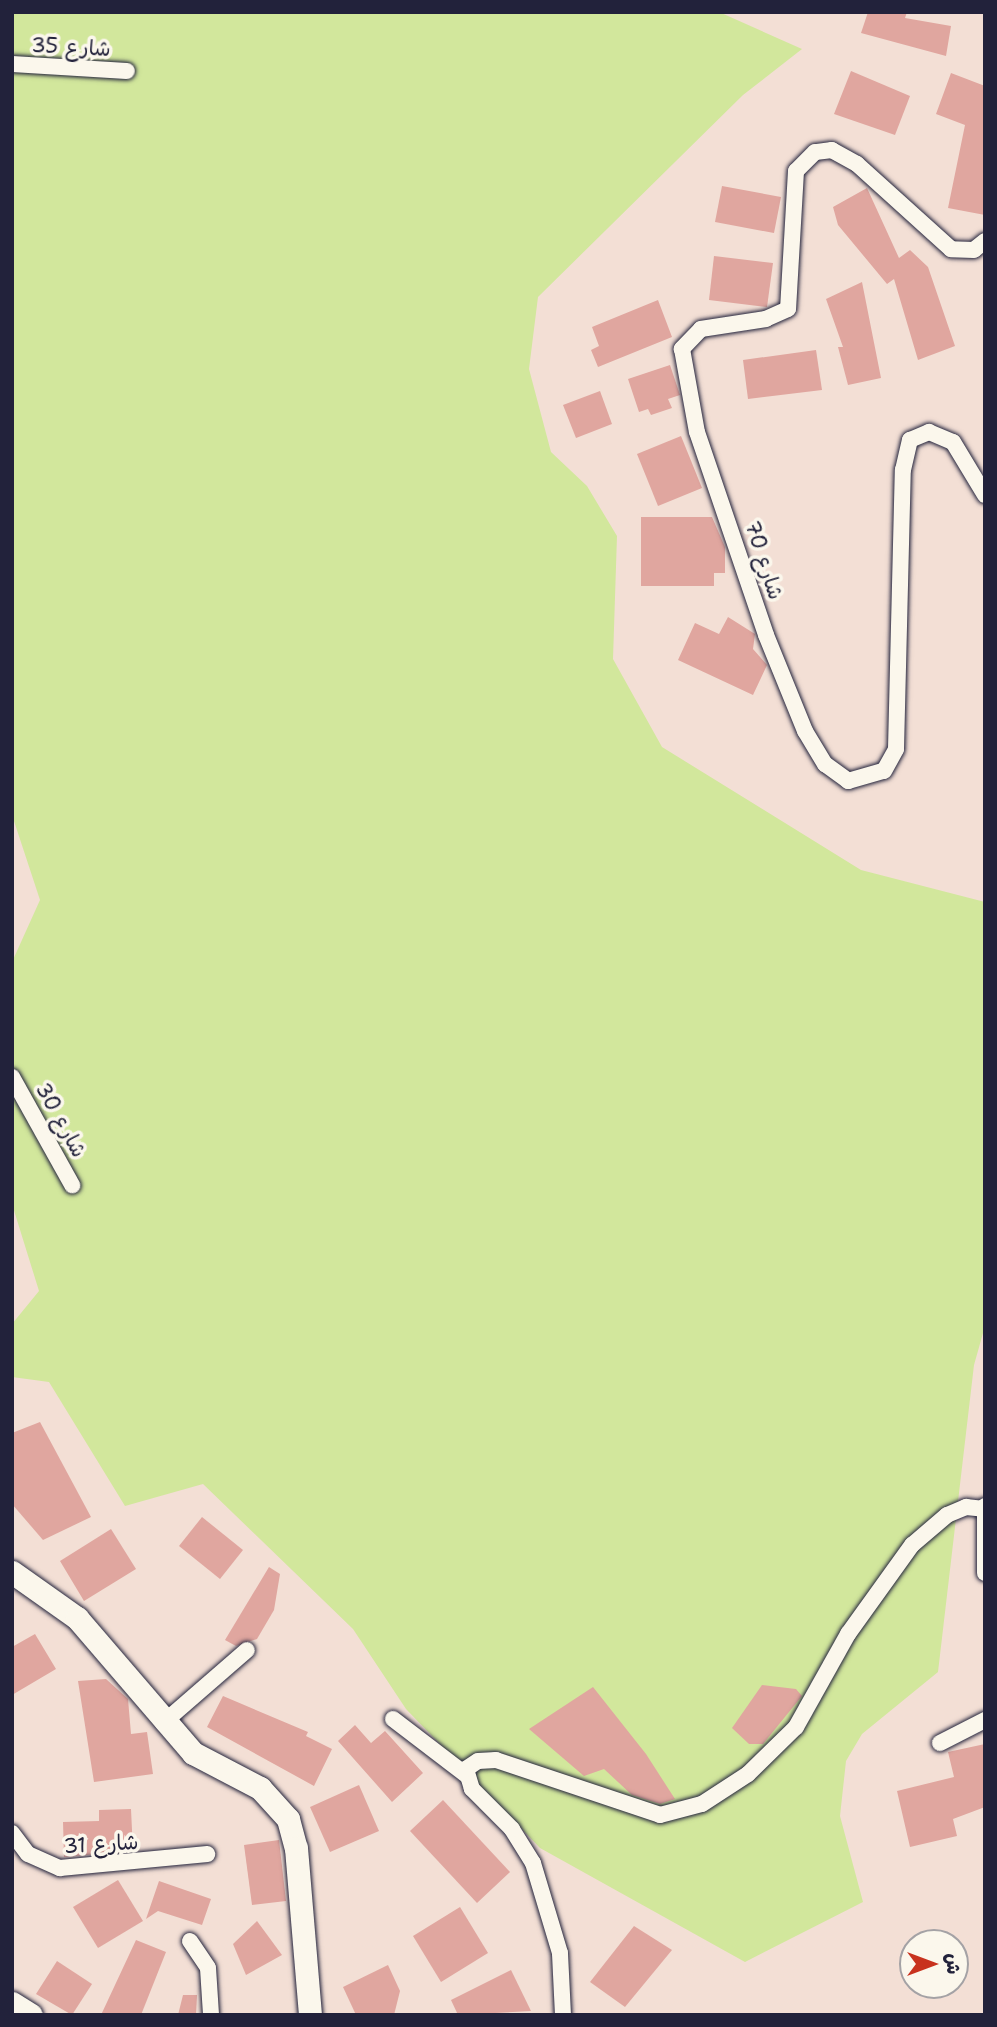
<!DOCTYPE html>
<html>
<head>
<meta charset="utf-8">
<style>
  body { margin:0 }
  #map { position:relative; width:997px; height:2027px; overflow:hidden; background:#f3dfd5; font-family:"Shantell Sans","Playpen Sans Arabic",sans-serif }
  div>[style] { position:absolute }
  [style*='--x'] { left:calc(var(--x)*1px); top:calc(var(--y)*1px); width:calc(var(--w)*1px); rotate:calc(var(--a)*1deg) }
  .green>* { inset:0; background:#d2e79c }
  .building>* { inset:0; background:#e0a69f }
  .roads { filter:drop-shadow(0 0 2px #22223b) drop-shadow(0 0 2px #22223b) }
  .street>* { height:16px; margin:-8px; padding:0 8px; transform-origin:8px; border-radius:8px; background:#fbf7ec }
  .secondary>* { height:23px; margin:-11.5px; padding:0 11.5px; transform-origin:11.5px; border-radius:11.5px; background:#fbf7ec }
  span { translate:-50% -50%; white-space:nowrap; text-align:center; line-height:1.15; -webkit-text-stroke:7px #fbf7ec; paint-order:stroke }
  .street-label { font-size:21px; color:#22223b }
  .frame { position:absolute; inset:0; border:14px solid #22223b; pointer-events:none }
  .north { position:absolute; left:899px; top:1929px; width:70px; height:70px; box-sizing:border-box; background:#fbf7ec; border:2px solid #a4a2a5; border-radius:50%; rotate:90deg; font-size:19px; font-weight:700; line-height:28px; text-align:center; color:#22223b }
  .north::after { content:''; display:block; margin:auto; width:24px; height:32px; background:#c8321e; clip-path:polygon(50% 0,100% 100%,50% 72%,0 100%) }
</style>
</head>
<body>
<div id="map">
  <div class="green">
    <div style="clip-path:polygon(12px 12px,719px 12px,802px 49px,743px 95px,538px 297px,529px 369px,551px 452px,587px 486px,617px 536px,613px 659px,662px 747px,861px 870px,985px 902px,985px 1326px,974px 1365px,938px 1672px,862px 1734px,846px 1761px,840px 1816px,863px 1902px,745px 1962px,540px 1848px,406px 1709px,353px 1629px,203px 1484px,125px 1506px,49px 1382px,12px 1377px,12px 1324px,39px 1291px,12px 1204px,12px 962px,40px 900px,12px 815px)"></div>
  </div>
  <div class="building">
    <div style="clip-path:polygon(868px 12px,907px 12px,905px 18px,951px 26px,946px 56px,861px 33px)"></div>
    <div style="clip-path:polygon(851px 71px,910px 96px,895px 135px,834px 114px)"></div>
    <div style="clip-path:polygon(951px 73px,985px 86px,985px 215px,948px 208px,965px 125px,936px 114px)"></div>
    <div style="clip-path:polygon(722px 186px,781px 197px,774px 233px,715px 222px)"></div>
    <div style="clip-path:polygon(867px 188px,899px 258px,910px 250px,928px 267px,955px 346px,918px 360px,894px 279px,887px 284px,838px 225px,833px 207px)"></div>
    <div style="clip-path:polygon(714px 256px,773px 263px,767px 307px,709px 300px)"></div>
    <div style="clip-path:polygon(862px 282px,881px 378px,848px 385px,838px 347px,843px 347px,826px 299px)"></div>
    <div style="clip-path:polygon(658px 300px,672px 337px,598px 367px,591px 350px,599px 346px,592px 327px)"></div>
    <div style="clip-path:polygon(816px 350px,822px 390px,748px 399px,743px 360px)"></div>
    <div style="clip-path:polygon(670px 365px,680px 395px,668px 399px,672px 408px,651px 415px,648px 409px,639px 412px,628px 379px)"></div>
    <div style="clip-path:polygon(600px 391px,612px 424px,576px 438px,563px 405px)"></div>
    <div style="clip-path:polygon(681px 436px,702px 488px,658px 506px,637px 454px)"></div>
    <div style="clip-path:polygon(641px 517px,712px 517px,725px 547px,725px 573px,714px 573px,714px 586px,641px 586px)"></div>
    <div style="clip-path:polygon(728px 617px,755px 634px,753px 649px,767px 665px,753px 695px,678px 660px,695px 623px,719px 634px)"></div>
    <div style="clip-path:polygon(40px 1422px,91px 1517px,43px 1540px,12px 1504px,12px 1433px)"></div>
    <div style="clip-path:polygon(202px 1517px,243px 1550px,220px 1579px,179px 1546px)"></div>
    <div style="clip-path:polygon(111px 1529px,136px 1569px,84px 1601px,60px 1561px)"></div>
    <div style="clip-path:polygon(269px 1567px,280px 1574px,274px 1610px,257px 1639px,236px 1646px,225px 1640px)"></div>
    <div style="clip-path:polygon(35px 1634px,56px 1669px,12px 1695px,12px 1647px)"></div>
    <div style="clip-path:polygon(106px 1679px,128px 1699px,131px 1734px,147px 1732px,153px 1774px,94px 1782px,78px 1681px)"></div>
    <div style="clip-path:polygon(762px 1685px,796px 1689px,802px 1696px,763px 1744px,749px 1744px,732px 1728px)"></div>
    <div style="clip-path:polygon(593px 1687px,646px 1754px,675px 1799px,660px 1804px,632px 1795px,604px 1769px,584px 1776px,529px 1729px)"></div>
    <div style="clip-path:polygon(223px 1696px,308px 1732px,306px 1736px,332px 1749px,314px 1786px,207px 1727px)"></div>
    <div style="clip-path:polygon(355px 1725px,371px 1743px,385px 1731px,423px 1773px,392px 1802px,338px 1741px)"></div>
    <div style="clip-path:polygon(985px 1744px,985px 1807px,953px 1819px,957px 1836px,910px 1847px,897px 1791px,954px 1777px,948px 1752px)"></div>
    <div style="clip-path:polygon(359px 1785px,379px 1831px,330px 1852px,310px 1807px)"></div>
    <div style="clip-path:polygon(443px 1800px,510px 1872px,477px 1903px,410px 1831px)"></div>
    <div style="clip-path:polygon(131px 1809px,133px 1851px,64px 1857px,63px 1822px,99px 1821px,99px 1810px)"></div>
    <div style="clip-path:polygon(279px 1840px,286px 1901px,252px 1905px,244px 1845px)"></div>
    <div style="clip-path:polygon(118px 1880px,143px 1921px,98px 1948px,73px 1907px)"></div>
    <div style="clip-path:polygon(159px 1881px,211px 1899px,202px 1925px,158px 1911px,146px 1919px)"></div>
    <div style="clip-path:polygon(460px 1907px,488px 1953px,441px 1982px,413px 1936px)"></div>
    <div style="clip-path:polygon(257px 1921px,282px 1955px,246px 1975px,233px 1944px)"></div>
    <div style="clip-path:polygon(634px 1926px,672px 1950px,625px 2007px,590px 1982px)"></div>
    <div style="clip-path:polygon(136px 1940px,166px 1952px,141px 2015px,101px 2015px)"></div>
    <div style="clip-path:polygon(57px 1961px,92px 1984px,72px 2015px,36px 1994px)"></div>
    <div style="clip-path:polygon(388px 1965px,400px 1991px,394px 2015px,356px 2015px,343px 1987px)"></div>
    <div style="clip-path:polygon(511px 1970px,531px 2011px,458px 2015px,451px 2000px)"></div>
    <div style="clip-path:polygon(183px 1995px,197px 1995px,196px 2015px,178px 2015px)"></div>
  </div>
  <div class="roads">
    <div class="street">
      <div style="--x:12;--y:64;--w:115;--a:3.5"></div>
      <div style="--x:985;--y:241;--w:14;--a:141"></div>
      <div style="--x:974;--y:250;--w:23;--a:-178"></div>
      <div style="--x:951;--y:249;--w:127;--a:-137.9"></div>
      <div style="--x:857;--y:164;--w:29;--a:-151"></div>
      <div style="--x:832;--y:150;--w:17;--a:173"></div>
      <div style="--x:815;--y:152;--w:27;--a:135"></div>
      <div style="--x:796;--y:171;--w:138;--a:93.3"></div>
      <div style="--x:788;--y:309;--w:24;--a:156"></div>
      <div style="--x:766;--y:319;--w:66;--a:171.3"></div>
      <div style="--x:701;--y:329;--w:28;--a:134"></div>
      <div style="--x:682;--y:349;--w:84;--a:79.8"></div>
      <div style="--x:697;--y:432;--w:214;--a:71.2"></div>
      <div style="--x:766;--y:635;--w:104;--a:67.9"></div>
      <div style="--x:805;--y:731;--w:39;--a:59"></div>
      <div style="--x:825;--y:764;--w:29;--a:36"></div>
      <div style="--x:848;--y:781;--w:37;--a:-16"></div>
      <div style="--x:884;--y:771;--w:25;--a:-61"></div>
      <div style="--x:896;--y:749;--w:279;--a:-88.6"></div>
      <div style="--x:903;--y:470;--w:31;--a:-77"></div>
      <div style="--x:910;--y:440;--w:21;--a:-23"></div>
      <div style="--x:929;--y:432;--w:26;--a:23"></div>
      <div style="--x:953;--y:442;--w:62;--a:58.9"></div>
      <div style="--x:12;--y:1077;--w:124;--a:60.9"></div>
      <div style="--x:985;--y:1506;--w:67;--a:90"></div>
      <div style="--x:393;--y:1719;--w:91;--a:37.4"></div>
      <div style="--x:163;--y:1723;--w:111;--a:-41"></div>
      <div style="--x:940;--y:1743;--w:51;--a:-27.1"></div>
      <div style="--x:12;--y:1833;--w:26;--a:53"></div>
      <div style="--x:28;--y:1854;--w:35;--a:24"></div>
      <div style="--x:60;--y:1868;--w:148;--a:-5.4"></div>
      <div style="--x:190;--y:1941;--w:32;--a:56"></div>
      <div style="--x:208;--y:1968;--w:47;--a:86.3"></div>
      <div style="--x:563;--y:2015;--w:62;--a:-92.8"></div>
      <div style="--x:560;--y:1953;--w:94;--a:-106.7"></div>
      <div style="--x:533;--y:1863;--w:40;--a:-122"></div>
      <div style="--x:512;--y:1829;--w:57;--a:-135"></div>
      <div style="--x:472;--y:1789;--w:21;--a:-107"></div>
      <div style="--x:466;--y:1769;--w:14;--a:-34"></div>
      <div style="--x:478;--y:1761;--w:18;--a:-3"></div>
      <div style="--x:496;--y:1760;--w:173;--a:18.5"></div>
      <div style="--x:660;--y:1815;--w:43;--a:-14.7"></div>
      <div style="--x:702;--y:1804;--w:55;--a:-33.1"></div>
      <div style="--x:748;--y:1774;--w:67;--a:-44.4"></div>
      <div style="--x:796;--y:1727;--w:107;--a:-60.8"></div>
      <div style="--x:848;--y:1634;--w:110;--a:-54.3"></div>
      <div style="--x:912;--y:1545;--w:46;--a:-40.6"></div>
      <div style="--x:947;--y:1515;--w:21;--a:-23"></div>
      <div style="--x:966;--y:1507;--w:18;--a:6"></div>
    </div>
    <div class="secondary">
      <div style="--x:12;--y:1572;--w:80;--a:35.3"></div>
      <div style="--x:77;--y:1618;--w:178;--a:49.3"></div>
      <div style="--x:193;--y:1753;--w:76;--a:27.6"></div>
      <div style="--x:260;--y:1788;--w:42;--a:47.9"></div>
      <div style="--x:288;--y:1819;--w:30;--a:75"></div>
      <div style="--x:296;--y:1848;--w:168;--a:85.2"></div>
      <div style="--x:12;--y:2003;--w:22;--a:32"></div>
    </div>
  </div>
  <div class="street-label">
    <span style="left:71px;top:47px;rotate:3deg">شارع 35</span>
    <span style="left:764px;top:560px;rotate:72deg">شارع 70</span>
    <span style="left:61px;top:1120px;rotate:61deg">شارع 30</span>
    <span style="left:101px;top:1844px;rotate:-3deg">شارع 31</span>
  </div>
  <div class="frame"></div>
  <div class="north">ش</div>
</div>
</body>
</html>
